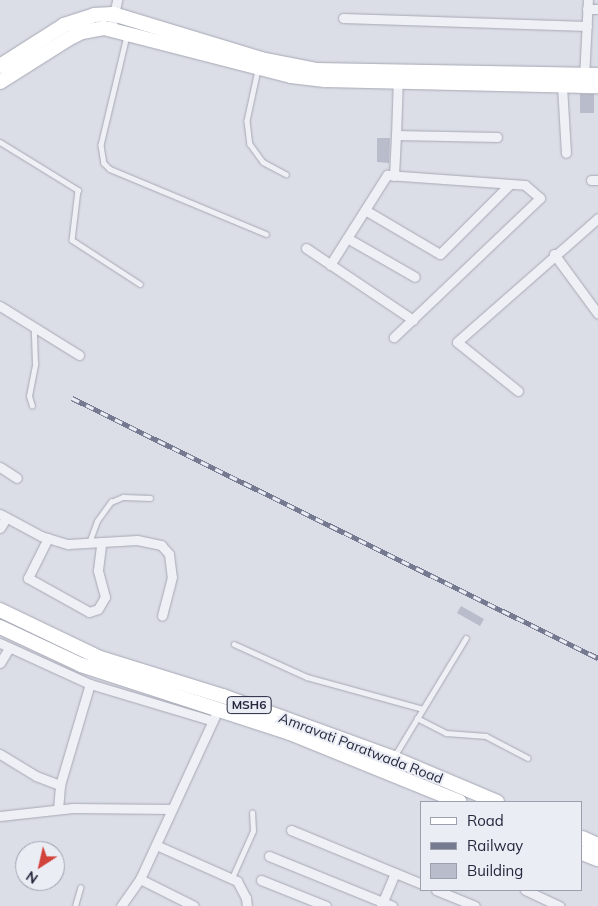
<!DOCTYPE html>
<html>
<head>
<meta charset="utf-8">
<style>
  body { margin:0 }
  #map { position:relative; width:598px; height:906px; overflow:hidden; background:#dcdee7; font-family:Mulish,sans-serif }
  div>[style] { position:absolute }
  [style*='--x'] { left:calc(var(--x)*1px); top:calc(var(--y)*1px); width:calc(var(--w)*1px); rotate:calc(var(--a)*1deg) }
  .building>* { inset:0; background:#b9bcca }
  .roads { filter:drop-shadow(0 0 1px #a5a8b4) drop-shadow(0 0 1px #a5a8b4) }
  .lane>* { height:4.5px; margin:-2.25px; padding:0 2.25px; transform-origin:2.25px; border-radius:2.25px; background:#eff0f5 }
  .street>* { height:9px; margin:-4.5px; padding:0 4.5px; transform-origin:4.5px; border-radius:4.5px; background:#eff0f5 }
  .primary>* { height:14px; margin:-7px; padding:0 7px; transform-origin:7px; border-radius:7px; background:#fff }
  .rail>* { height:4.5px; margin-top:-2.25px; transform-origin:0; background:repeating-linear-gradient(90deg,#ebedf5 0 8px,#757a91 0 16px); box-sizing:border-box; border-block:1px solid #757a91 }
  span { translate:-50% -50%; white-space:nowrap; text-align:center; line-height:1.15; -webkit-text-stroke:4px #ebedf5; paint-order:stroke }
  .shield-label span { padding:1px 4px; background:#ebedf5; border:1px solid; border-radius:4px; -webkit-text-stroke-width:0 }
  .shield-label { font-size:12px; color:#25293e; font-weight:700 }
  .street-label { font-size:14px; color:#25293e }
  .legend { position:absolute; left:420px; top:801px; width:162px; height:90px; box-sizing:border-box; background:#ebedf5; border:1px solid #9c9fac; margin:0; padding:6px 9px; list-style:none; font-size:15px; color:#25293e }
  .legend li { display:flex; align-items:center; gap:10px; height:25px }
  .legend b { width:25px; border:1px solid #9c9fac }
  .north { position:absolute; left:15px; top:841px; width:50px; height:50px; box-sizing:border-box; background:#ebedf5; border:1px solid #9c9fac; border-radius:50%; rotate:215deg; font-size:14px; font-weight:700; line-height:20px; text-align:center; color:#25293e }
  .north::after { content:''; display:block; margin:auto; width:18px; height:22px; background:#d2433b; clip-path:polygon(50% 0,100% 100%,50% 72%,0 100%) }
</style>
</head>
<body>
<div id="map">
  <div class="building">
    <div style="clip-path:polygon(580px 94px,594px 94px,594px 113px,580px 113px)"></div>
    <div style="clip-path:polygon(377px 138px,390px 138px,389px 163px,377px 162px)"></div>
    <div style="clip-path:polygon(461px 606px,484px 619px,480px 626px,457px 613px)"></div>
  </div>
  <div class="roads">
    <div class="lane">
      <div style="--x:127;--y:36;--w:112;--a:103.4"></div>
      <div style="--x:101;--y:145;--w:18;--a:81"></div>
      <div style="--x:104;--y:163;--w:8;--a:45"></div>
      <div style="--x:110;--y:169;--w:169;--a:22.6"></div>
      <div style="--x:258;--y:70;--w:52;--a:102.2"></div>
      <div style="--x:247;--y:121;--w:23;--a:83"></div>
      <div style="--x:250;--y:144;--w:22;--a:54"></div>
      <div style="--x:263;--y:162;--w:26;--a:28"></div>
      <div style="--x:0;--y:142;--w:92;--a:31.6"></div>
      <div style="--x:78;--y:190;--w:50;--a:96.8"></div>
      <div style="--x:72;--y:240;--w:81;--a:32.9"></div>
      <div style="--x:32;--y:406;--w:10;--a:-107"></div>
      <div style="--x:29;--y:396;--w:33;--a:-79"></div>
      <div style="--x:35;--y:364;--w:36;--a:-92"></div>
      <div style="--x:89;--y:543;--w:23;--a:-70"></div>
      <div style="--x:97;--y:521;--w:24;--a:-54"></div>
      <div style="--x:111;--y:502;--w:13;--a:-23"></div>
      <div style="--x:123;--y:497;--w:27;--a:2"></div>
      <div style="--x:234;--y:644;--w:80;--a:24.3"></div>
      <div style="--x:307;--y:677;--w:120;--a:15.4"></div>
      <div style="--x:417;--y:718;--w:33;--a:27"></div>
      <div style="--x:446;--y:733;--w:40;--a:4.3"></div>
      <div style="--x:486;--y:736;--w:47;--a:27.6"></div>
      <div style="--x:386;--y:770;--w:154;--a:-58.8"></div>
      <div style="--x:232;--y:878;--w:51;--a:-65.9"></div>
      <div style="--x:253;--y:831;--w:18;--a:-93"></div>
      <div style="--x:75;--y:906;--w:19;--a:-74"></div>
    </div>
    <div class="street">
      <div style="--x:587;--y:9;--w:11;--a:0"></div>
      <div style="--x:343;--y:18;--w:244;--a:1.9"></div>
      <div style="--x:111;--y:29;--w:30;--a:-78"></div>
      <div style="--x:398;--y:76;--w:59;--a:91.9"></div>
      <div style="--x:396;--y:135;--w:101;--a:1.1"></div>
      <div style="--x:584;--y:78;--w:78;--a:-87.1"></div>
      <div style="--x:562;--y:86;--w:67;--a:86.6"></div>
      <div style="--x:394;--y:176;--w:41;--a:-87.2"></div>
      <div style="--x:591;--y:180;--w:7;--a:0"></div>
      <div style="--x:365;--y:210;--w:87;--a:30.4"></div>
      <div style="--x:440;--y:254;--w:99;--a:-45"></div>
      <div style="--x:347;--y:238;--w:78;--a:29.8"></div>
      <div style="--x:306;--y:248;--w:129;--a:33.9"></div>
      <div style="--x:554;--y:254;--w:74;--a:53.7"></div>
      <div style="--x:330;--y:265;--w:107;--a:-57.7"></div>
      <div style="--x:387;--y:175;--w:138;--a:4.1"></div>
      <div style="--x:525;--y:185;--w:20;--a:41"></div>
      <div style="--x:540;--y:198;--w:202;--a:136.4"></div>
      <div style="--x:0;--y:306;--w:93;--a:31.8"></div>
      <div style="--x:518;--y:391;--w:78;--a:-141.2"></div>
      <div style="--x:457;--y:342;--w:188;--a:-41.3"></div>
      <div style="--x:0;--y:467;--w:20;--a:33"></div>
      <div style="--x:0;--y:514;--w:47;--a:28.2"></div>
      <div style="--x:41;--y:536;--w:28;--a:17"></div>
      <div style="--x:68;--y:544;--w:69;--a:-3.3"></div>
      <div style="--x:137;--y:540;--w:25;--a:12"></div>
      <div style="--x:161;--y:545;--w:12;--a:48"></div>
      <div style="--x:169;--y:554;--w:23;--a:83"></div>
      <div style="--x:172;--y:577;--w:40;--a:104.4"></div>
      <div style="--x:0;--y:528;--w:12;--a:-59"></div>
      <div style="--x:48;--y:538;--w:45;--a:116.6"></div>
      <div style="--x:28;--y:578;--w:70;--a:29.1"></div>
      <div style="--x:89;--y:612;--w:9;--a:-18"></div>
      <div style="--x:98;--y:609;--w:14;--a:-60"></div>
      <div style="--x:105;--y:597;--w:28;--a:-105"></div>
      <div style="--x:98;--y:570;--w:26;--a:-83"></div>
      <div style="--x:0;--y:643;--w:99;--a:24.5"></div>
      <div style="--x:90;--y:684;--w:128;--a:16.7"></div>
      <div style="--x:0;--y:663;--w:17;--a:-59"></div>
      <div style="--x:0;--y:754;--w:42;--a:31.4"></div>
      <div style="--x:36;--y:776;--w:26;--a:21"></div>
      <div style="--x:58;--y:809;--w:24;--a:-85"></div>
      <div style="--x:60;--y:785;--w:105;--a:-73.5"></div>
      <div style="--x:0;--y:816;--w:73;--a:-6.3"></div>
      <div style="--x:73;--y:808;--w:99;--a:0.6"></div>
      <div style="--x:291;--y:830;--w:142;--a:22.4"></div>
      <div style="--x:156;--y:845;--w:89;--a:24"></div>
      <div style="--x:237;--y:881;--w:19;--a:62"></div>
      <div style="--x:246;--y:898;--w:8;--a:83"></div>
      <div style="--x:269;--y:856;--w:133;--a:22.1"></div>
      <div style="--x:140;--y:879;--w:60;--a:26.6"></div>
      <div style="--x:261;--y:880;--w:70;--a:21.8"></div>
      <div style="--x:436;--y:890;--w:42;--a:22.3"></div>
      <div style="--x:525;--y:890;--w:38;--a:25"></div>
      <div style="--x:121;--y:906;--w:33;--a:-55"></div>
      <div style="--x:140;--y:879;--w:179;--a:-65.3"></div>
      <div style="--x:381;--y:906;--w:36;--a:-67"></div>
    </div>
    <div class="primary">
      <div style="--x:0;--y:66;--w:76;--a:-32.6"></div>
      <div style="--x:64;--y:25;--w:32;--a:-18"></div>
      <div style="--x:94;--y:15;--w:19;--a:-3"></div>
      <div style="--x:113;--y:14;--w:155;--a:16.9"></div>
      <div style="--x:261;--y:59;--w:56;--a:11.3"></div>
      <div style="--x:316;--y:70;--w:282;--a:1"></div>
      <div style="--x:0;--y:82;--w:80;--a:-32.3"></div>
      <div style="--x:68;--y:39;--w:16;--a:-27"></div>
      <div style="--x:82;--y:32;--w:22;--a:-10"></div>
      <div style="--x:104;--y:28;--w:193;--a:14.4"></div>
      <div style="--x:291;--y:76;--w:34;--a:7"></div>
      <div style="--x:325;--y:80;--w:273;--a:1.3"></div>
      <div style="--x:0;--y:610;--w:111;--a:25.6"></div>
      <div style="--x:100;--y:658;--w:129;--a:17.2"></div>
      <div style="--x:223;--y:696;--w:181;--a:20"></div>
      <div style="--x:393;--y:758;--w:113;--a:22.9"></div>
      <div style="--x:0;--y:627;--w:89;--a:25.1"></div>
      <div style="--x:81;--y:665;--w:220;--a:18"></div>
      <div style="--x:290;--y:733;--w:183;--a:22.1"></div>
      <div style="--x:582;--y:838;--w:17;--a:24"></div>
      <div style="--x:582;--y:853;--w:17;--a:21"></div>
    </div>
  </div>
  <div class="rail">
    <div style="--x:72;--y:398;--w:587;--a:26.3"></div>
  </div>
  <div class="shield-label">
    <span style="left:249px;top:705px">MSH6</span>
  </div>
  <div class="street-label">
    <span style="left:361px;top:748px;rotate:21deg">Amravati Paratwada Road</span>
  </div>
  <ul class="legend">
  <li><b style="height:6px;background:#fff"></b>Road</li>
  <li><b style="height:6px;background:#757a91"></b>Railway</li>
  <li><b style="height:14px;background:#b9bcca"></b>Building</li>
  </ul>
  <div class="north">N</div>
</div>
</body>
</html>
